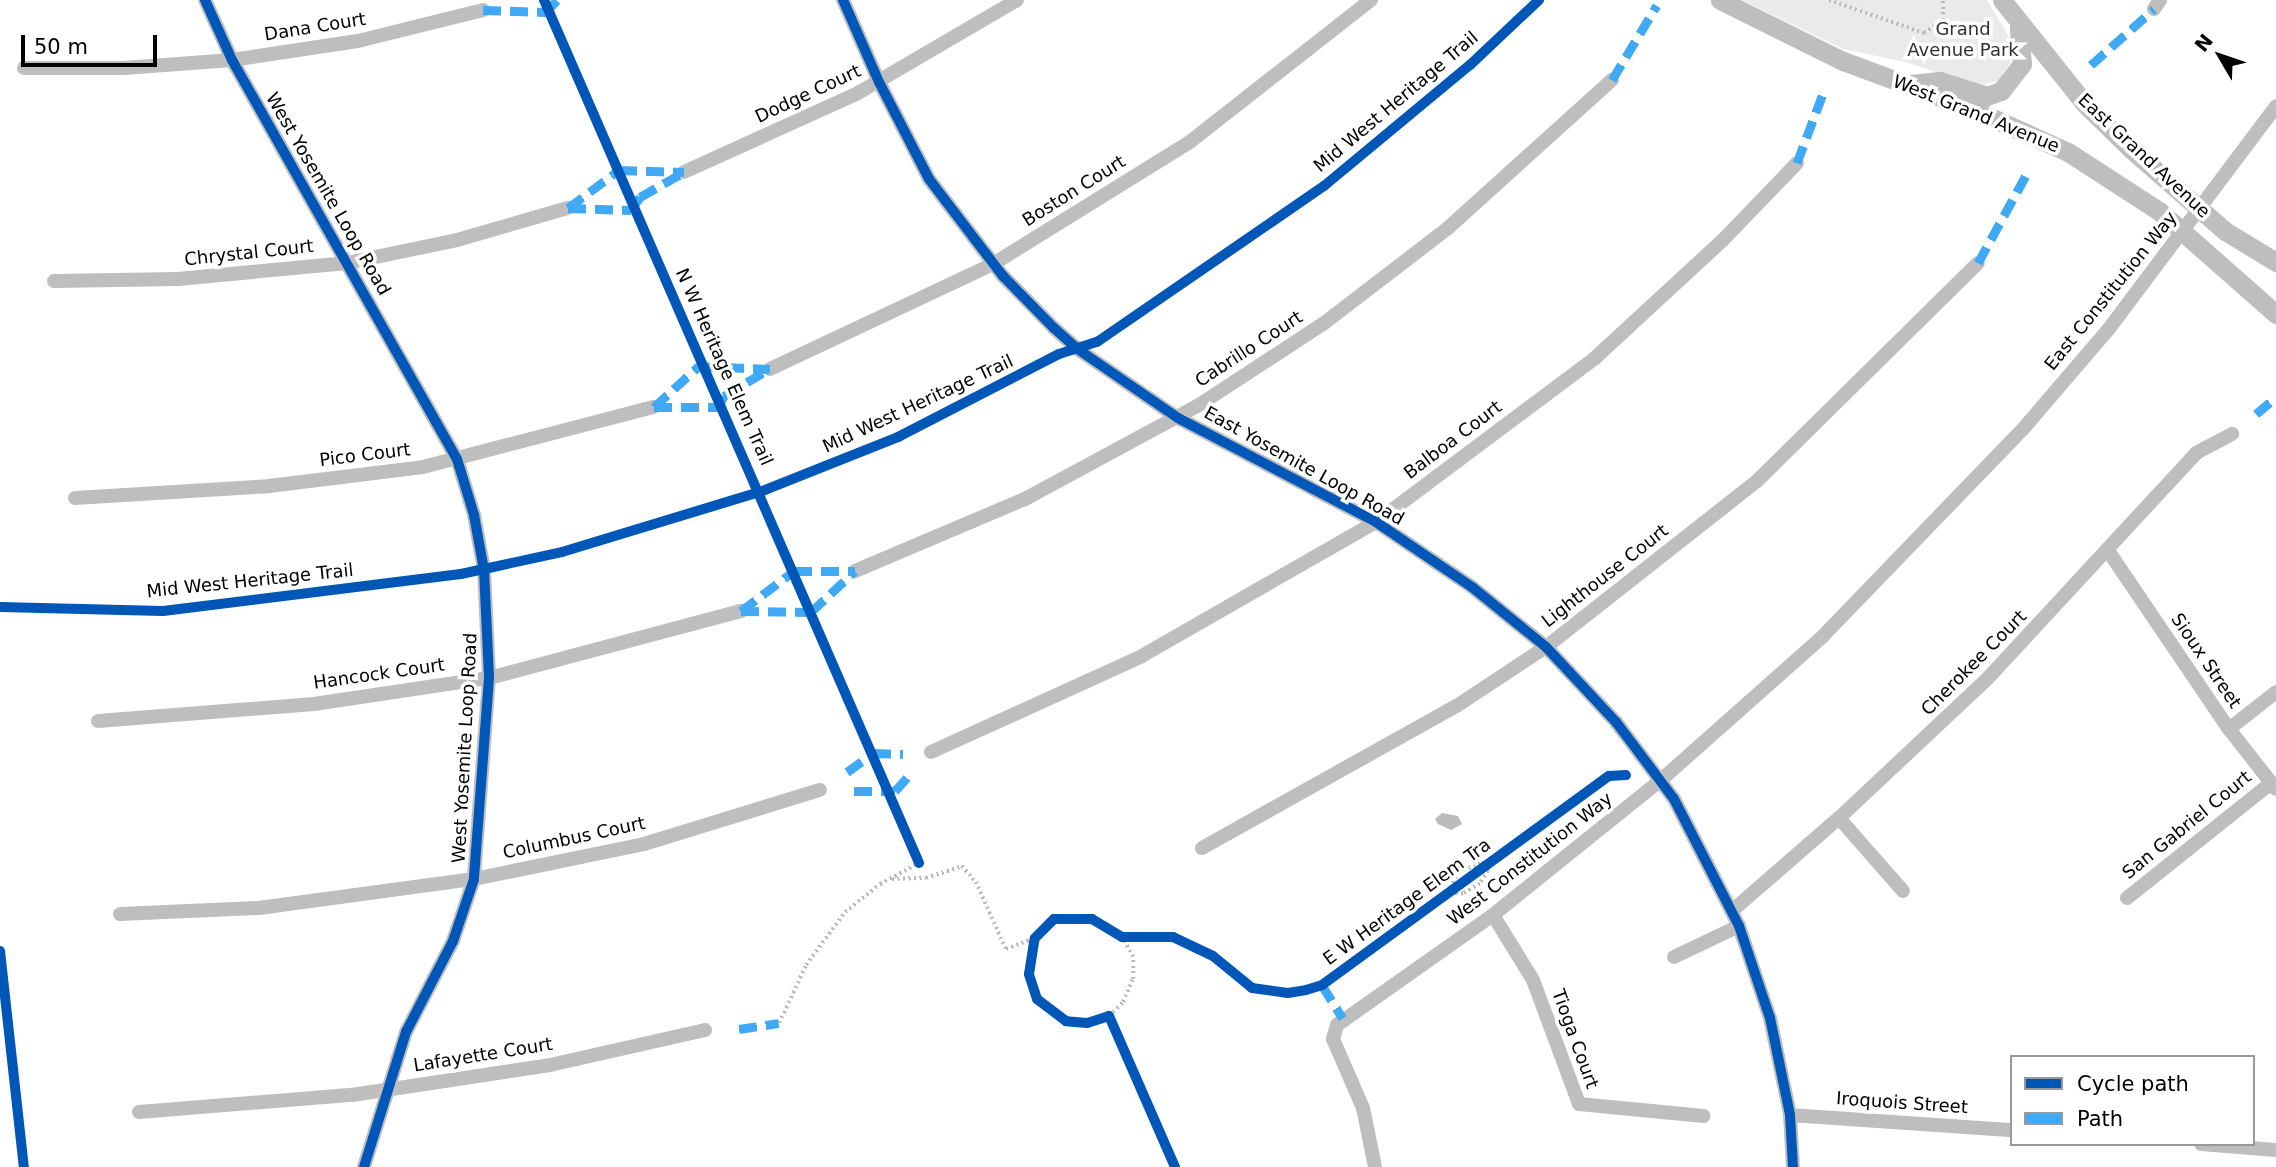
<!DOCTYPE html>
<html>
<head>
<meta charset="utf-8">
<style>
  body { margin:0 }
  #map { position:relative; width:2276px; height:1167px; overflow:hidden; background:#fff; font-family:"DejaVu Sans",sans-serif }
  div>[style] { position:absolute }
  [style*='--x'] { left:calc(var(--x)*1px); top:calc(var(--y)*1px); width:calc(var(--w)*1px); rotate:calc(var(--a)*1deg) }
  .green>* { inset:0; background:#eaeaea }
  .water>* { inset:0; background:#bcbcbc }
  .path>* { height:3.5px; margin-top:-1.75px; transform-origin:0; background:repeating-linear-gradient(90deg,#b8b8b8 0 2px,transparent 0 5.5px) }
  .minor>* { height:14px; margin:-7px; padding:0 7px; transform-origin:7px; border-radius:7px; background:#bebebe }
  .tertiary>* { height:19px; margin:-9.5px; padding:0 9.5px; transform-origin:9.5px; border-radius:9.5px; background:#bebebe }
  .quiet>* { height:9px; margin-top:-4.5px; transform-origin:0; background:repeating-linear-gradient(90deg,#3fa9f5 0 18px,transparent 0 27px) }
  .cycleway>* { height:10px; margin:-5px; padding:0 5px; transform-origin:5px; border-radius:5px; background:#0057b8 }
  span { translate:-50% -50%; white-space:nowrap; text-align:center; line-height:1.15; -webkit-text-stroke:7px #fff; paint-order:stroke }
  .street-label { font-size:18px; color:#000 }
  .park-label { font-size:18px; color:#303030 }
  .legend { position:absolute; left:2010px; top:1055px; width:245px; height:91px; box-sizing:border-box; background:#fff; border:2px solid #999; margin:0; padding:9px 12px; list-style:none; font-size:21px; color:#000 }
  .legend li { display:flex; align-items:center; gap:14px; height:35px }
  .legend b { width:35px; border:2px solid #999 }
  .north { position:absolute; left:2185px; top:21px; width:70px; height:70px; -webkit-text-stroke:5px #fff; paint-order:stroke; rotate:309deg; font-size:19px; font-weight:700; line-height:28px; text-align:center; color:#000 }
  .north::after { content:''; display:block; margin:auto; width:24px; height:32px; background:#000; clip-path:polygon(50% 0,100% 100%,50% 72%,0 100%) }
  .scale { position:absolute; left:21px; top:35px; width:136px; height:32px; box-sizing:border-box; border:4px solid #000; border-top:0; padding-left:9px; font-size:21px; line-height:24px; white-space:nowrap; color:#000; -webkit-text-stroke:5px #fff; paint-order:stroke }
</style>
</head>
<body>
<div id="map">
  <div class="green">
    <div style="clip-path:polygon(1743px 0,1987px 0,2011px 40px,2011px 62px,1998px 81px,1974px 86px,1906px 62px,1843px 49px)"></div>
  </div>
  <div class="water">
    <div style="clip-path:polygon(1442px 813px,1458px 816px,1462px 824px,1451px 830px,1438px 824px,1435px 819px)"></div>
  </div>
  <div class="path">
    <div style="--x:1829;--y:0;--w:101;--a:19.2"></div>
    <div style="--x:1924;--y:33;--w:23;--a:-34"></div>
    <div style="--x:1943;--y:20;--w:20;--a:-90"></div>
    <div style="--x:1481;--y:863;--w:7;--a:8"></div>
    <div style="--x:1488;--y:864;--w:7;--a:90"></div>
    <div style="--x:1488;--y:871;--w:15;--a:122"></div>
    <div style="--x:1480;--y:884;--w:20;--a:150"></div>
    <div style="--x:1463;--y:894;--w:15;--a:-176"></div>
    <div style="--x:1448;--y:893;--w:23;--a:-65"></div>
    <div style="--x:1458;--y:872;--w:25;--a:-21"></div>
    <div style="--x:892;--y:879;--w:34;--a:-2"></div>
    <div style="--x:926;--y:878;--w:38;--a:-18"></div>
    <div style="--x:962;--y:866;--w:21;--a:49"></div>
    <div style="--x:976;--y:882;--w:73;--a:65.9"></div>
    <div style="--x:1006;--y:949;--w:31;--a:-21"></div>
    <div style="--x:1109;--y:1016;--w:20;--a:-45"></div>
    <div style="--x:1123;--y:1002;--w:25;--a:-67"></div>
    <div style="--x:1133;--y:979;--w:22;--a:-90"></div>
    <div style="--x:1133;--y:957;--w:23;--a:-119"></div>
    <div style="--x:779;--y:1023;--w:64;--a:-65"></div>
    <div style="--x:806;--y:965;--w:66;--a:-53.7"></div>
    <div style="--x:845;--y:912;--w:45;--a:-38.7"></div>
    <div style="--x:880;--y:884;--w:44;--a:-28.3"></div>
  </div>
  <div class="minor">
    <div style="--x:205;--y:0;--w:66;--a:65.8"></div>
    <div style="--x:232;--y:60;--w:458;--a:60.6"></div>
    <div style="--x:457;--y:459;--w:59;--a:73.1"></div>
    <div style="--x:474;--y:515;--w:56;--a:79.7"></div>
    <div style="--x:484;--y:570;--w:108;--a:87.3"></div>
    <div style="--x:489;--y:678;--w:202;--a:94.3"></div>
    <div style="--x:474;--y:879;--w:65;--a:108.7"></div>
    <div style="--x:453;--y:941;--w:102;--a:117.3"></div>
    <div style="--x:406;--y:1032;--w:141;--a:107.3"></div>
    <div style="--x:843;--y:0;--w:90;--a:66.3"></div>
    <div style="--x:879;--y:82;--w:109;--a:62.7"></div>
    <div style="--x:929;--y:179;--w:122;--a:52.7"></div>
    <div style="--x:1003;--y:276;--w:73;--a:45.6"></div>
    <div style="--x:1054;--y:328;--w:30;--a:42"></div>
    <div style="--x:1076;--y:348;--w:124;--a:34.5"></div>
    <div style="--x:1178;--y:418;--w:224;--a:27.7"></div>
    <div style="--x:1376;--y:522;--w:116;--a:34.1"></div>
    <div style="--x:1472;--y:587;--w:95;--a:39"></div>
    <div style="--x:1546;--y:647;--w:103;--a:47"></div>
    <div style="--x:1616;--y:722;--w:96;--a:53"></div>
    <div style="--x:1674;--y:799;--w:143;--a:62.9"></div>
    <div style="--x:1739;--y:926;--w:97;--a:71.4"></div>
    <div style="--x:1770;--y:1018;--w:99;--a:78.3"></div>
    <div style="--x:1790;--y:1115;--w:52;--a:86.7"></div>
    <div style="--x:2154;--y:9;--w:11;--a:-56"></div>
    <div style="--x:24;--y:68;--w:100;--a:0"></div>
    <div style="--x:124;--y:68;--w:108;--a:-4.2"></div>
    <div style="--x:232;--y:60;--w:127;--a:-8.6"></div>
    <div style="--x:358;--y:41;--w:129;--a:-13.9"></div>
    <div style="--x:684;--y:172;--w:191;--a:-24.4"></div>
    <div style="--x:858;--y:93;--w:184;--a:-30.3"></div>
    <div style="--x:54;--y:281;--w:124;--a:-0.9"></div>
    <div style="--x:178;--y:279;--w:170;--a:-5.4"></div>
    <div style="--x:347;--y:263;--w:112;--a:-11.8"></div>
    <div style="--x:457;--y:240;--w:116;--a:-16.1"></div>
    <div style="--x:770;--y:369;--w:246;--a:-25.2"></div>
    <div style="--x:993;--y:264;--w:233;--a:-31.8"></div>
    <div style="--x:1191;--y:141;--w:229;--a:-38.1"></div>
    <div style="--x:75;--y:498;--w:194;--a:-3.5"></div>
    <div style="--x:269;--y:486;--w:155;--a:-7"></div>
    <div style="--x:423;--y:467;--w:239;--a:-14.6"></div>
    <div style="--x:2109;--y:552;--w:214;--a:55.9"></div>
    <div style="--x:2229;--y:729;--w:76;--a:51.9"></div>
    <div style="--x:855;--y:571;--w:185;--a:-23"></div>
    <div style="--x:1025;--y:499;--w:198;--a:-28.4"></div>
    <div style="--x:1199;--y:405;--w:148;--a:-33.2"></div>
    <div style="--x:1323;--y:324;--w:158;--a:-37.5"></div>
    <div style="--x:1448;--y:228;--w:221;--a:-42.1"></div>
    <div style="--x:98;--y:721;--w:217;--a:-4.5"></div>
    <div style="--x:314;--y:704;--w:177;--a:-8.5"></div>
    <div style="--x:489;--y:678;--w:261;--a:-14.9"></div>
    <div style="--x:2229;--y:729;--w:60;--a:-38.2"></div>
    <div style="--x:931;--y:752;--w:230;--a:-24.4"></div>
    <div style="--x:1140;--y:657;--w:272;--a:-29.8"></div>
    <div style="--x:1376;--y:522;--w:274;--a:-36.8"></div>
    <div style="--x:1595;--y:358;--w:173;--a:-42.7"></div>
    <div style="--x:1722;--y:241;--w:108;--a:-46.1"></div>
    <div style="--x:1839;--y:818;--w:97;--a:48.8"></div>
    <div style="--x:1202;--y:848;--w:293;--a:-29.2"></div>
    <div style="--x:1458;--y:705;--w:105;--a:-33.4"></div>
    <div style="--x:1546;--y:647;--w:268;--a:-38.2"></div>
    <div style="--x:1757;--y:481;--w:310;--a:-44.6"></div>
    <div style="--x:2127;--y:898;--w:184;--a:-38.6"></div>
    <div style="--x:1733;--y:910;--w:140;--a:-41"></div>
    <div style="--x:1839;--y:818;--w:204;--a:-43.2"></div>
    <div style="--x:1988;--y:678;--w:306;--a:-47.2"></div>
    <div style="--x:2196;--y:453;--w:41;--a:-27.8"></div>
    <div style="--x:120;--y:914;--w:139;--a:-2.5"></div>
    <div style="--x:259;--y:908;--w:217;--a:-7.7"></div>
    <div style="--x:474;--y:879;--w:174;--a:-11.6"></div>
    <div style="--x:644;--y:844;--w:184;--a:-17.1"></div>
    <div style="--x:1493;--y:915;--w:76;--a:58.4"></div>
    <div style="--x:1533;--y:980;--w:132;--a:69.6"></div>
    <div style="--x:1579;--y:1104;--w:125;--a:5.5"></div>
    <div style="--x:1674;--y:957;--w:72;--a:-25.5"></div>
    <div style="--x:139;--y:1112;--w:214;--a:-4.6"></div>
    <div style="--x:352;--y:1095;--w:200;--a:-8.6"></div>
    <div style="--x:550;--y:1065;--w:159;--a:-12.7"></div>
    <div style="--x:1790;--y:1115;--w:223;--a:3.9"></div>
    <div style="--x:2201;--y:1144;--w:75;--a:4.6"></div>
    <div style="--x:1375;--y:1167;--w:60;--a:-101.5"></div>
    <div style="--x:1363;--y:1108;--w:75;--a:-113.5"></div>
    <div style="--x:1333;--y:1039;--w:15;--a:-74"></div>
    <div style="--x:1337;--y:1025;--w:191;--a:-35.2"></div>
    <div style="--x:1493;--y:915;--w:216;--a:-38.8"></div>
    <div style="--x:1661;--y:780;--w:217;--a:-41.6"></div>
    <div style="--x:1823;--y:636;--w:288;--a:-46"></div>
    <div style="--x:2023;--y:429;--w:130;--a:-49.4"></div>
    <div style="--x:2108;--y:330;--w:280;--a:-53.1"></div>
  </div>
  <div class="tertiary">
    <div style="--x:1720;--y:0;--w:137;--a:26.4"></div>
    <div style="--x:1843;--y:61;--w:135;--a:20.3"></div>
    <div style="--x:1970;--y:108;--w:107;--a:24.2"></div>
    <div style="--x:2068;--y:152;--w:108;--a:33"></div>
    <div style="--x:2159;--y:211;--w:156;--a:41.4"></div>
    <div style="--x:2002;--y:0;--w:133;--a:51.4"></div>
    <div style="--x:2085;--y:104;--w:64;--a:44.4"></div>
    <div style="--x:2131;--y:149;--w:125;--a:41.1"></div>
    <div style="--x:2225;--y:231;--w:60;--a:31.3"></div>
    <div style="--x:1910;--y:84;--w:30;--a:-6"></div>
    <div style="--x:1940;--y:81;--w:49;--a:17.7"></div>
    <div style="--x:1987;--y:96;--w:15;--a:-20"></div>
    <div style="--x:2001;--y:91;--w:34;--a:-52"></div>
    <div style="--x:2022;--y:64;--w:36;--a:-95"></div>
  </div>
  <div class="quiet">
    <div style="--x:483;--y:10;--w:63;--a:1.8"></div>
    <div style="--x:546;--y:12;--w:16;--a:-47"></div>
    <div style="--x:2091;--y:65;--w:84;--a:-41.6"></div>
    <div style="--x:1612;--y:80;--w:87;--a:-59"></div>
    <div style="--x:1797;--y:163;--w:80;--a:-69.5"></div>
    <div style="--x:568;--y:208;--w:63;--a:1.8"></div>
    <div style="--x:631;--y:210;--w:16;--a:-55"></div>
    <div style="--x:640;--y:197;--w:51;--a:-29.6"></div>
    <div style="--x:568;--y:208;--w:64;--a:-36.7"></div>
    <div style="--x:619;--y:170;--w:65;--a:1.8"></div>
    <div style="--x:1978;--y:263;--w:106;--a:-61.3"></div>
    <div style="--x:654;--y:407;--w:61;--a:-42.3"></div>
    <div style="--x:699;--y:366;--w:71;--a:2.4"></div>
    <div style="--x:654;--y:407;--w:64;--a:0"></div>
    <div style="--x:718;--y:407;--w:13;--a:-61"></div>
    <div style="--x:724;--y:396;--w:52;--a:-31"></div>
    <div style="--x:2256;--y:414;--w:26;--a:-40"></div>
    <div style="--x:741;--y:611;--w:70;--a:0.8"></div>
    <div style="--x:811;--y:612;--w:60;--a:-43"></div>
    <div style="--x:741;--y:611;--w:66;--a:-37"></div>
    <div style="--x:794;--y:571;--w:61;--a:0"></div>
    <div style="--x:847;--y:772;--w:32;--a:-36"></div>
    <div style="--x:873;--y:753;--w:30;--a:2"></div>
    <div style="--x:854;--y:791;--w:41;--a:0"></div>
    <div style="--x:895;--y:791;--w:25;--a:-48"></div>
    <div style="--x:1322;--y:985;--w:39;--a:58"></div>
    <div style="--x:739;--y:1029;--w:40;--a:-8.5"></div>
  </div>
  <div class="cycleway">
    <div style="--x:205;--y:0;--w:66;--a:65.8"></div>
    <div style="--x:232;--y:60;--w:458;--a:60.6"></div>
    <div style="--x:457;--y:459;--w:59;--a:73.1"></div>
    <div style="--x:474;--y:515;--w:56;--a:79.7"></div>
    <div style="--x:484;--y:570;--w:108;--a:87.3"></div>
    <div style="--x:489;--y:678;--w:202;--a:94.3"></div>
    <div style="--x:474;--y:879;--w:65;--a:108.7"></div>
    <div style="--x:453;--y:941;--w:102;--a:117.3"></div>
    <div style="--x:406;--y:1032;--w:141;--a:107.3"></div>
    <div style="--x:544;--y:0;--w:941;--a:66.51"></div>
    <div style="--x:843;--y:0;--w:90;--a:66.3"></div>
    <div style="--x:879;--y:82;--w:109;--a:62.7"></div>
    <div style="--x:929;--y:179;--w:122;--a:52.7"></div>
    <div style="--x:1003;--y:276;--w:73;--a:45.6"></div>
    <div style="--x:1054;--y:328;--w:30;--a:42"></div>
    <div style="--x:1076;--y:348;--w:124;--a:34.5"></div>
    <div style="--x:1178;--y:418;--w:224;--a:27.7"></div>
    <div style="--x:1376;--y:522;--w:116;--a:34.1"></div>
    <div style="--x:1472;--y:587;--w:95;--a:39"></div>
    <div style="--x:1546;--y:647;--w:103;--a:47"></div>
    <div style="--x:1616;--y:722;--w:96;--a:53"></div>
    <div style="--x:1674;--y:799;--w:143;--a:62.9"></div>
    <div style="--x:1739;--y:926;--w:97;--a:71.4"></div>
    <div style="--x:1770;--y:1018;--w:99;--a:78.3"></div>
    <div style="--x:1790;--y:1115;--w:52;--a:86.7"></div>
    <div style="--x:0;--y:607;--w:163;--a:1.4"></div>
    <div style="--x:163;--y:611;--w:300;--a:-7.1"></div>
    <div style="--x:461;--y:574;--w:103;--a:-12.3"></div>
    <div style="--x:562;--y:552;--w:207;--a:-16.9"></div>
    <div style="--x:760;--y:492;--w:149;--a:-21.7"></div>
    <div style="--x:898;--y:437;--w:181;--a:-27.3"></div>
    <div style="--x:1059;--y:354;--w:40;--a:-18"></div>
    <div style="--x:1097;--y:342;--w:275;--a:-34.5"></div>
    <div style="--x:1324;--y:186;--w:190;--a:-39.7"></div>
    <div style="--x:1470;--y:65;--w:95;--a:-43.3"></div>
    <div style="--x:0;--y:951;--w:217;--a:83.7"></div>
    <div style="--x:1175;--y:1167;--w:165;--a:-113.6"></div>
    <div style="--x:1109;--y:1016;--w:23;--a:162"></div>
    <div style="--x:1087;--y:1023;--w:21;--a:-175"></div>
    <div style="--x:1066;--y:1021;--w:36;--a:-143"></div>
    <div style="--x:1037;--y:999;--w:26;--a:-108"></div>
    <div style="--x:1029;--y:974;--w:36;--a:-81"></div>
    <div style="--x:1035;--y:938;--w:27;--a:-45"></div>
    <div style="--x:1054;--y:919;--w:38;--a:0"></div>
    <div style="--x:1092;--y:919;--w:35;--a:31"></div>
    <div style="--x:1122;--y:937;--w:51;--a:0"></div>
    <div style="--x:1173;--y:937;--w:44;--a:25.4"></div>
    <div style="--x:1213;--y:956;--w:50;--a:39.4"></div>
    <div style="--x:1252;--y:988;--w:36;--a:8"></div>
    <div style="--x:1288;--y:993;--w:18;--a:-9"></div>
    <div style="--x:1306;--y:990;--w:17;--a:-17"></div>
    <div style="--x:1322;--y:985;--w:355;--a:-36.1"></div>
    <div style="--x:1609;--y:776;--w:17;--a:-3"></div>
  </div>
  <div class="street-label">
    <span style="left:315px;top:27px;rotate:-9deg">Dana Court</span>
    <span style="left:808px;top:94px;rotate:-25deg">Dodge Court</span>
    <span style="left:1396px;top:102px;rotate:-40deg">Mid West Heritage Trail</span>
    <span style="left:1976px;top:114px;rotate:22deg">West Grand Avenue</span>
    <span style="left:2144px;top:156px;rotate:43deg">East Grand Avenue</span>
    <span style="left:1074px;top:191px;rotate:-32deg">Boston Court</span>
    <span style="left:328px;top:194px;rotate:60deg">West Yosemite Loop Road</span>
    <span style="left:249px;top:253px;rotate:-6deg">Chrystal Court</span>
    <span style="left:2111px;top:291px;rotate:-51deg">East Constitution Way</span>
    <span style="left:1249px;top:349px;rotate:-33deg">Cabrillo Court</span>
    <span style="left:724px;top:367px;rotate:66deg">N W Heritage Elem Trail</span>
    <span style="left:918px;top:404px;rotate:-25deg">Mid West Heritage Trail</span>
    <span style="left:1453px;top:440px;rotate:-37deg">Balboa Court</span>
    <span style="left:365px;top:455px;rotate:-7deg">Pico Court</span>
    <span style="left:1304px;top:466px;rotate:29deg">East Yosemite Loop Road</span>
    <span style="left:1605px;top:576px;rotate:-38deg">Lighthouse Court</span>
    <span style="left:250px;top:581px;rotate:-6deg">Mid West Heritage Trail</span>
    <span style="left:2206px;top:661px;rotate:56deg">Sioux Street</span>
    <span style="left:1974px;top:663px;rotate:-45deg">Cherokee Court</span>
    <span style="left:379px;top:674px;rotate:-8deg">Hancock Court</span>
    <span style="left:465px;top:748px;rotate:-87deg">West Yosemite Loop Road</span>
    <span style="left:2187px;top:825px;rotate:-39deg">San Gabriel Court</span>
    <span style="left:574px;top:838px;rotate:-12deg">Columbus Court</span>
    <span style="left:1530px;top:859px;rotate:-38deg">West Constitution Way</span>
    <span style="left:1407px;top:902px;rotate:-36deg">E W Heritage Elem Tra</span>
    <span style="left:1575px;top:1039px;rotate:70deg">Tioga Court</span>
    <span style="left:483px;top:1055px;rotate:-9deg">Lafayette Court</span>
    <span style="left:1902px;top:1103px;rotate:4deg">Iroquois Street</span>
  </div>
  <div class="park-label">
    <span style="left:1963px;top:40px">Grand<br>Avenue Park</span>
  </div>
  <ul class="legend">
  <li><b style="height:9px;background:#0057b8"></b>Cycle path</li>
  <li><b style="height:9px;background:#3fa9f5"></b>Path</li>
  </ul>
  <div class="north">N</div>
  <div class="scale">50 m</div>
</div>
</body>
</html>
